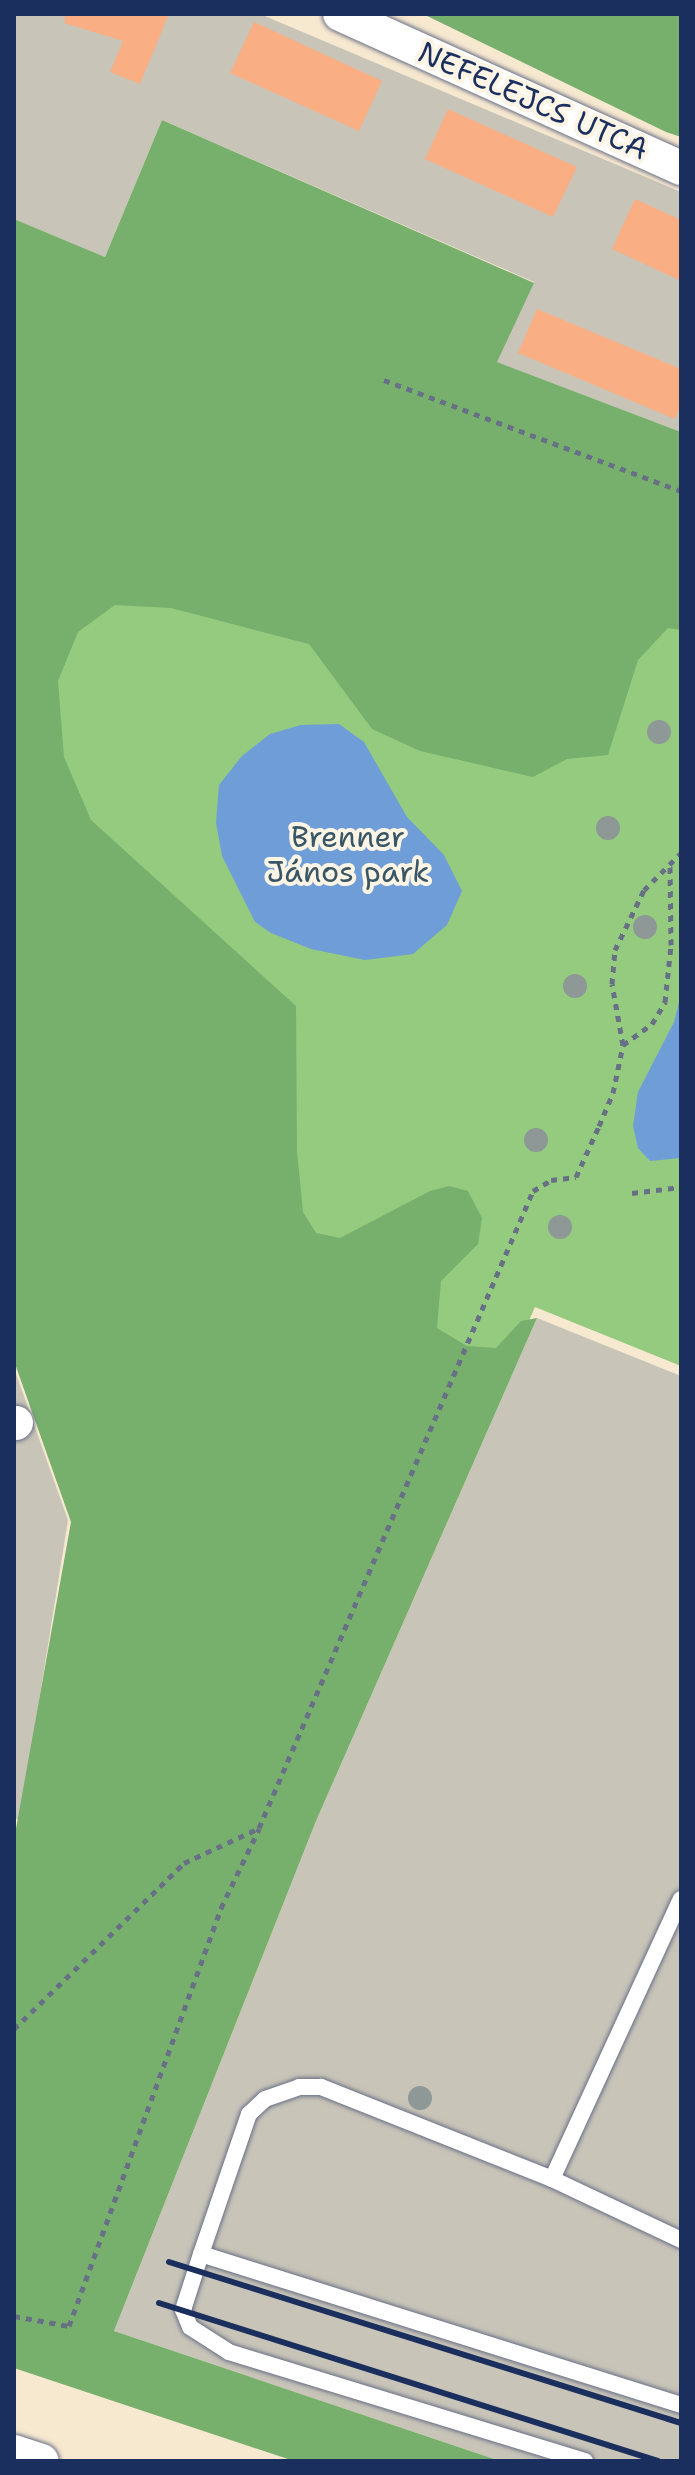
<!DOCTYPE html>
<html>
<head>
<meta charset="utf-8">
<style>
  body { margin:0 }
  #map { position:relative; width:695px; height:2475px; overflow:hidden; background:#f7e8d0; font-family:"Shantell Sans",sans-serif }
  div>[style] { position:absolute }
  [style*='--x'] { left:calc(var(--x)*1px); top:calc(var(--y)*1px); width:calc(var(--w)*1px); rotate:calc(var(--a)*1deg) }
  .industrial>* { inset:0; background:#c8c4b8 }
  .green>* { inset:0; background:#94cb7e }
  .forest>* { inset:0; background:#77af6d }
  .water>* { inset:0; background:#6f9dd7 }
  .building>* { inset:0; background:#faae83 }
  .path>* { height:5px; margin-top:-2.5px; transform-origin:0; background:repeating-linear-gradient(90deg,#687086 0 6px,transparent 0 12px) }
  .roads { filter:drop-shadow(0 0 2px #687086) drop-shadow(0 0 2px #687086) }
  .lane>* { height:16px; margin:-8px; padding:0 8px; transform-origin:8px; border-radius:8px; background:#fff }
  .street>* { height:34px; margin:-17px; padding:0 17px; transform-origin:17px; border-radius:17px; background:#fff }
  .rail>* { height:6px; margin:-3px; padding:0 3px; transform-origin:3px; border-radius:3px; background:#1b2f5e }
  .trees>* { width:24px; height:24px; margin:-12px; border-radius:50%; background:#8e9896 }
  span { translate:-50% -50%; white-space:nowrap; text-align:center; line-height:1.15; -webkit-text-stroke:8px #fcf5e5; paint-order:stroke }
  .street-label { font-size:30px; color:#1b2f5e }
  .park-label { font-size:30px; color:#395666 }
  .frame { position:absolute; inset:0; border:16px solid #1b2f5e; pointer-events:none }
</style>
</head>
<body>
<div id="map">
  <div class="industrial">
    <div style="clip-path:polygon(14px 14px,260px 14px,681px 192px,681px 432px,496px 362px,534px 282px,162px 120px,105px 257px,14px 219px)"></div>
    <div style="clip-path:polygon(537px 1318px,681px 1376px,681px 2461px,500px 2461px,114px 2331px,316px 1821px)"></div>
    <div style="clip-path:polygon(14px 1368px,68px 1520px,20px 1820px,14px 1818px)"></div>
  </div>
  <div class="green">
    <div style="clip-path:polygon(14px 233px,681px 438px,681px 1366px,535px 1307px,386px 1642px,86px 1515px)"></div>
  </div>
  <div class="forest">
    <div style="clip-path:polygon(423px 14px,681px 14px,681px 137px,666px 132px)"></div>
    <div style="clip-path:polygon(162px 120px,534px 283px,497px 362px,681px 432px,681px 630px,668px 628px,638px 660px,608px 755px,567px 759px,533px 777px,420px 751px,372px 729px,309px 644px,171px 608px,115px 605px,78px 632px,58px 681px,64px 757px,91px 820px,296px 1006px,297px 1151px,303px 1212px,316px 1233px,340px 1238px,430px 1191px,449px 1186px,468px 1191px,482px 1218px,478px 1244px,441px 1281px,437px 1328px,467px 1346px,496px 1348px,521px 1321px,537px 1318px,316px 1821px,114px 2331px,500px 2461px,294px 2461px,14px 2368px,14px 1840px,71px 1522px,14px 1361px,14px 219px,105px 257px)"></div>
  </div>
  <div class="water">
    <div style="clip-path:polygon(339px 724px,364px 742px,407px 817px,444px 855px,462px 891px,447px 925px,413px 954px,365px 960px,311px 949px,271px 933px,255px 922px,222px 856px,216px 823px,219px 785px,242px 756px,270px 734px,301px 725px)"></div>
    <div style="clip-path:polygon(681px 994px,681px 1158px,650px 1161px,638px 1148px,633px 1126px,638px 1092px,674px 1022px)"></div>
  </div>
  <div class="building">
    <div style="clip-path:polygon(57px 14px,169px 14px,140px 84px,110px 72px,123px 41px,64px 23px,66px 18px)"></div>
    <div style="clip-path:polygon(254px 22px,382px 81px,359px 131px,230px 73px)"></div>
    <div style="clip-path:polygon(448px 109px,577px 167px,553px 217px,425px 159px)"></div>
    <div style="clip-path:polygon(635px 199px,681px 220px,681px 281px,612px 249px)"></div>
    <div style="clip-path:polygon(537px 309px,681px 369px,681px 404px,675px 419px,518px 353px)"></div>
  </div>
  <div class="path">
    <div style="--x:384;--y:380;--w:317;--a:20.5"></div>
    <div style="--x:623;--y:1045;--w:36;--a:-36"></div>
    <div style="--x:652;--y:1024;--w:26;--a:-59"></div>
    <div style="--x:665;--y:1002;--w:57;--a:-84"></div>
    <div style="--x:671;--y:945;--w:80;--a:-90.7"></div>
    <div style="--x:632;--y:1193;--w:49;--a:-7"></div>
    <div style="--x:14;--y:2029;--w:238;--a:-44.3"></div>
    <div style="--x:184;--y:1863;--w:83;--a:-25"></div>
    <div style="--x:259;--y:1828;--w:693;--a:-66.73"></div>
    <div style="--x:533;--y:1191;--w:21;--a:-31"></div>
    <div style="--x:551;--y:1180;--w:25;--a:-7"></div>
    <div style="--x:576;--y:1177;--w:56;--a:-65.7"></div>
    <div style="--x:599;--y:1126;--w:36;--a:-67"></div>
    <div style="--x:613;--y:1093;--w:49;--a:-78.2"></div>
    <div style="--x:623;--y:1045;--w:62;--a:-100.2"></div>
    <div style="--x:612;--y:984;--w:34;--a:-85"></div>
    <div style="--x:615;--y:950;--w:67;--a:-64.2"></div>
    <div style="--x:644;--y:890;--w:52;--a:-45"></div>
    <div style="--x:14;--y:2316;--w:56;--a:10.3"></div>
    <div style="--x:69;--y:2326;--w:445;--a:-70"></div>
    <div style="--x:221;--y:1908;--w:88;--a:-64.3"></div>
  </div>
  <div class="roads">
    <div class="lane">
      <div style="--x:552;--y:2179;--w:308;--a:-65.3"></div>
      <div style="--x:201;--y:2254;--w:148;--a:-71.1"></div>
      <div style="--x:249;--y:2114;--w:22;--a:-43"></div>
      <div style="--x:265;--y:2099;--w:36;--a:-19"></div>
      <div style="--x:299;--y:2087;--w:22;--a:0"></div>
      <div style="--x:321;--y:2087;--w:249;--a:21.7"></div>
      <div style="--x:552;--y:2179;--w:143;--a:25.3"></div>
      <div style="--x:585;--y:2461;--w:372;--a:-163"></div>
      <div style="--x:229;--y:2352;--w:46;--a:-147.3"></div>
      <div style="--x:190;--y:2327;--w:18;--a:-112"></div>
      <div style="--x:183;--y:2310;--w:59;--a:-72.2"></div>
      <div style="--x:201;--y:2254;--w:503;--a:17.46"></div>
    </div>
    <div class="street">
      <div style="--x:340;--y:14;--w:374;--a:24.3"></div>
      <div style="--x:14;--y:1423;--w:2;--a:0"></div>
      <div style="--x:14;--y:2452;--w:29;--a:18"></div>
    </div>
  </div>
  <div class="rail">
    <div style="--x:169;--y:2262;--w:537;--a:17.46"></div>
    <div style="--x:159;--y:2303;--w:523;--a:17.57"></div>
  </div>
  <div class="trees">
    <div style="left:659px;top:732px"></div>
    <div style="left:608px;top:828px"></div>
    <div style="left:645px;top:927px"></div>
    <div style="left:575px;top:986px"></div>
    <div style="left:536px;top:1140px"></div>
    <div style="left:560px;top:1227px"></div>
    <div style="left:420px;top:2098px"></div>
  </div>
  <div class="street-label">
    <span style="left:533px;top:101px;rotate:24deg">NEFELEJCS UTCA</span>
  </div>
  <div class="park-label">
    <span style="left:348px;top:854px">Brenner<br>János park</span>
  </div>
  <div class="frame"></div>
</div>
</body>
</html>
